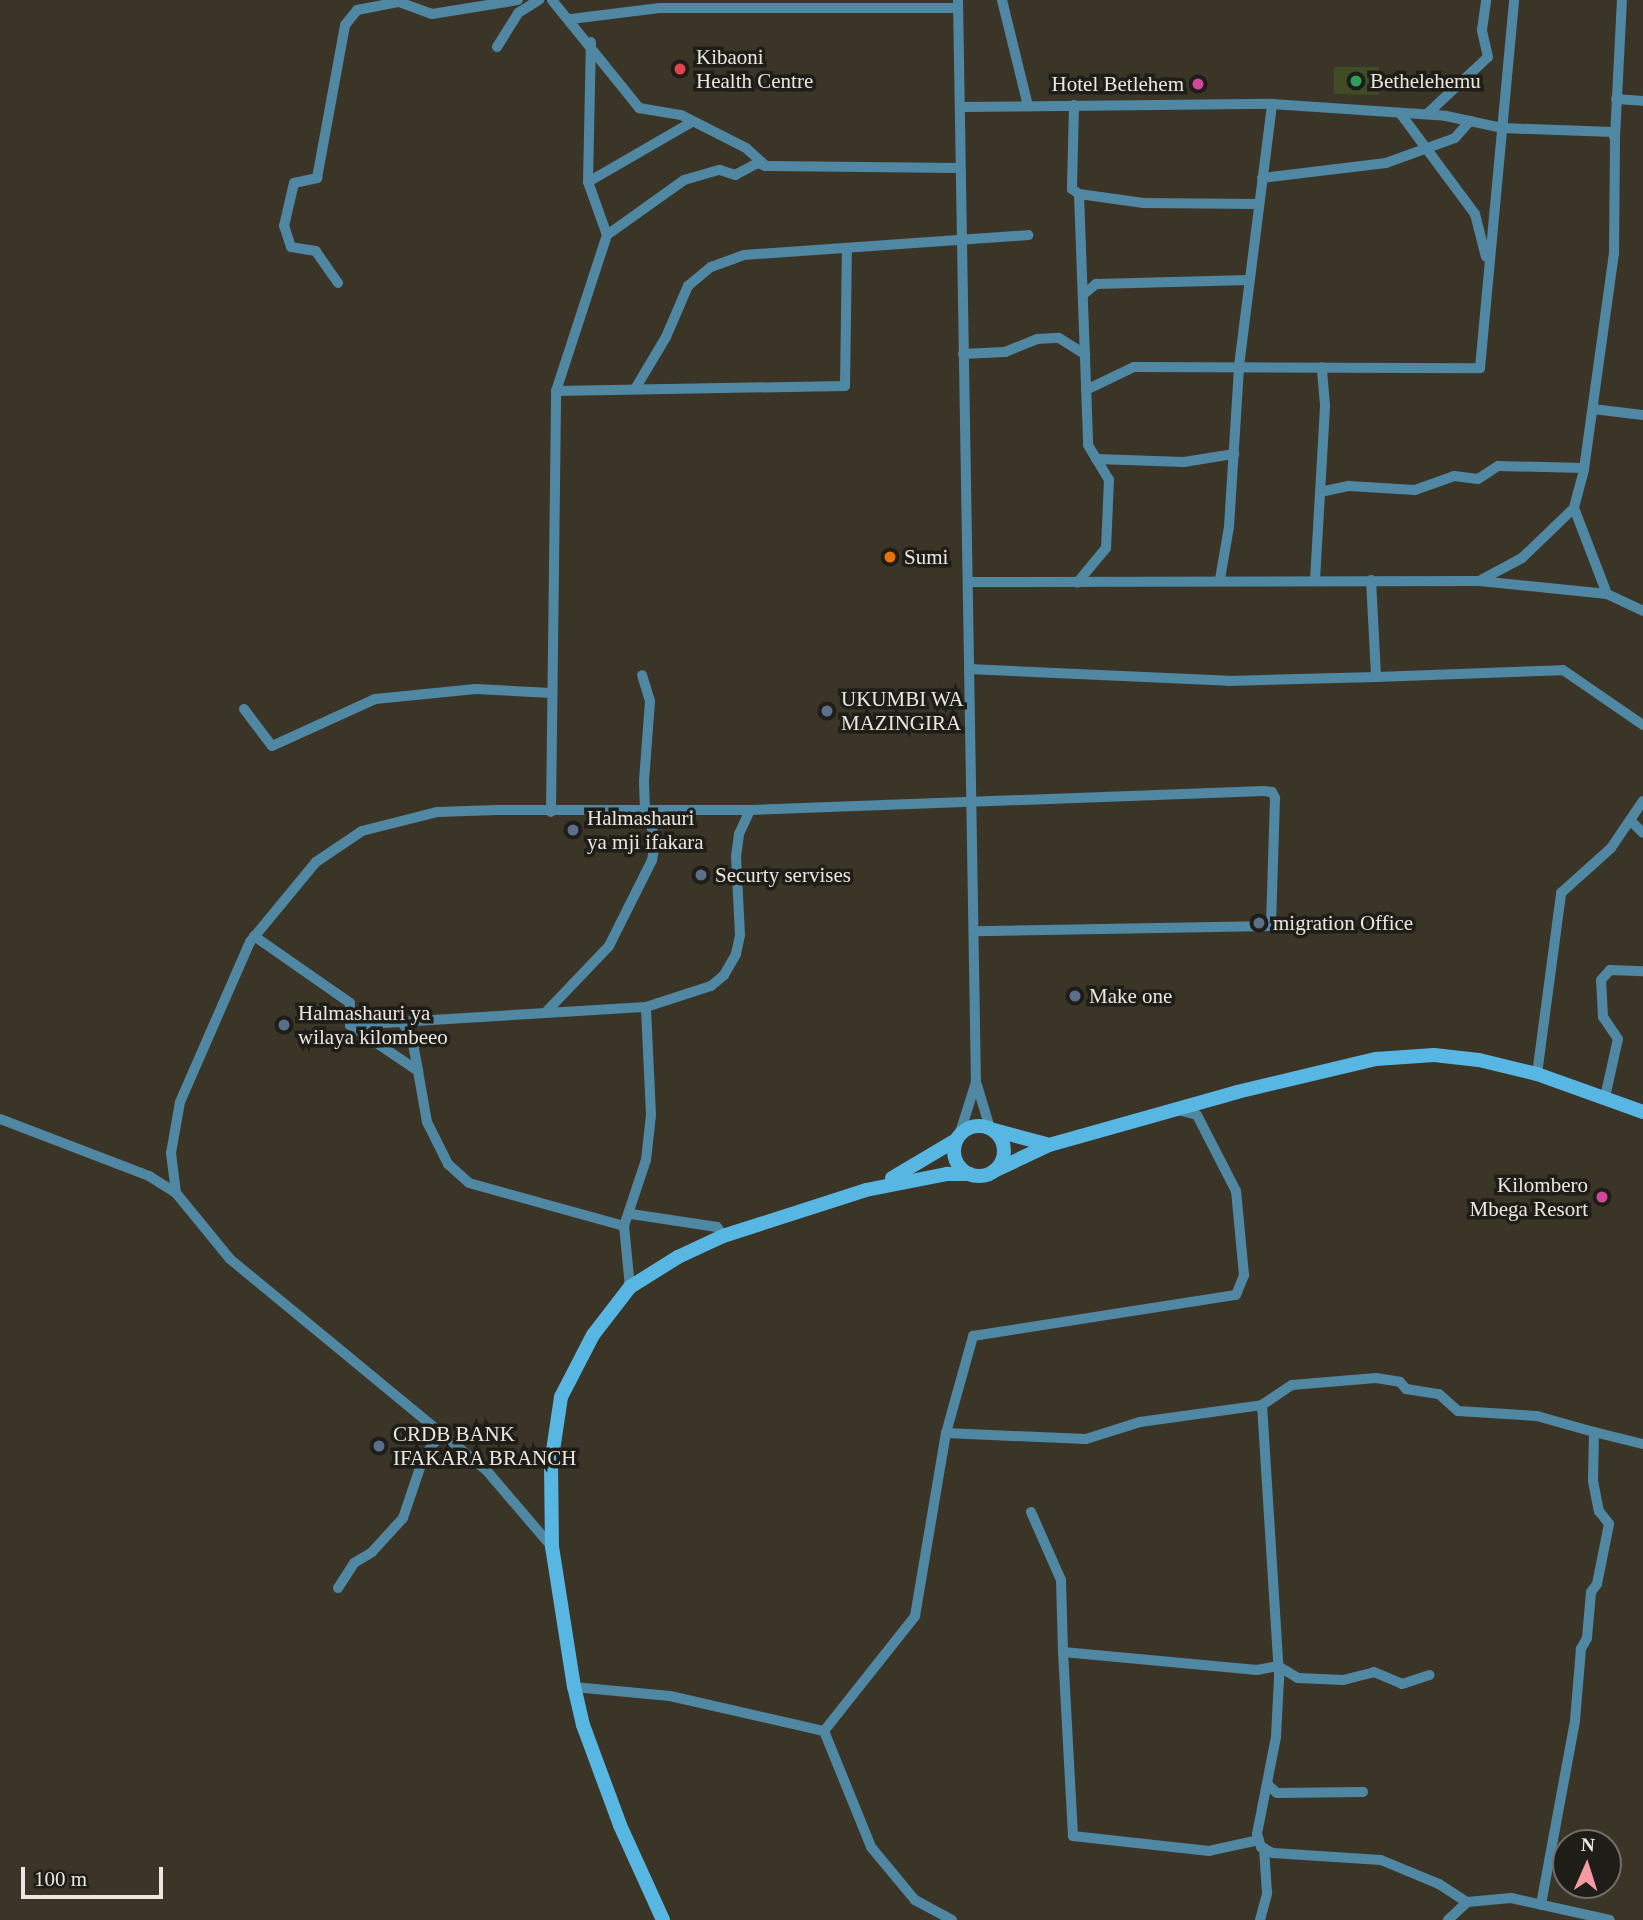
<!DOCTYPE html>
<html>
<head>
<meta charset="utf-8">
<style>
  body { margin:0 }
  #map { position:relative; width:1643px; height:1920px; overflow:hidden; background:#3b3527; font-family:Georgia,serif }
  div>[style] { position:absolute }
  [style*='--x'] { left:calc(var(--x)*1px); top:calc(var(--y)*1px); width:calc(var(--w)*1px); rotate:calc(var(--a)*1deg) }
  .green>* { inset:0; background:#3f4c26 }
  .minor>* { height:10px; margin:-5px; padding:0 5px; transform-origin:5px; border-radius:5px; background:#5088a4 }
  .secondary>* { height:14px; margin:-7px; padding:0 7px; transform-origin:7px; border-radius:7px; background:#58b6e3 }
  .secondary>.ring { margin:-7px; padding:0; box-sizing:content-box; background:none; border:14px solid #58b6e3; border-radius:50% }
  .dots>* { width:19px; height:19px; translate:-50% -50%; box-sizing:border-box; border:4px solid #1f1d17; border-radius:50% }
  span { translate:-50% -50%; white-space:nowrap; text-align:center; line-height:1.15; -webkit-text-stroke:7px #1f1d17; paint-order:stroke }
  .poi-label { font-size:21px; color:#ebe7de }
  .left { translate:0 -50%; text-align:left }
  .right { translate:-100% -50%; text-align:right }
  .north { position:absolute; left:1552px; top:1829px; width:70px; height:70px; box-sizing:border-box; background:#1f1d17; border:2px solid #716e67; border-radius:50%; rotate:3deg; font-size:19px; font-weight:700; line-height:28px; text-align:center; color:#ebe7de }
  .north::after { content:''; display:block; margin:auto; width:24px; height:32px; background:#f49aa3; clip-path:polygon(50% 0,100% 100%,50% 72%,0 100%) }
  .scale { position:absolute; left:21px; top:1867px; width:142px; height:32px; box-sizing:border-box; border:4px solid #ebe7de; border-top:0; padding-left:9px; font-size:21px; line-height:24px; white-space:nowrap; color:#ebe7de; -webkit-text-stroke:5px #1f1d17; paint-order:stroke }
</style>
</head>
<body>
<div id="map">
  <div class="green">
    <div style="clip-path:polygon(1334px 67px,1379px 67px,1379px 95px,1334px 94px)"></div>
  </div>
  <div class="minor">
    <div style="--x:552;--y:0;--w:139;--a:51.1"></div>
    <div style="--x:639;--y:108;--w:43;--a:9.5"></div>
    <div style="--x:681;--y:115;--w:73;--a:26.9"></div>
    <div style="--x:746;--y:148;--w:27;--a:42"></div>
    <div style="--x:766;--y:166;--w:194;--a:0.6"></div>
    <div style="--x:958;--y:0;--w:1082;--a:89.05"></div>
    <div style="--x:976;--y:1082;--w:57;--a:107.5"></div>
    <div style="--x:1002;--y:0;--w:109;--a:76.2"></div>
    <div style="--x:571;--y:19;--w:89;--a:-7.1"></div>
    <div style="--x:659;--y:8;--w:299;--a:0"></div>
    <div style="--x:497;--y:47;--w:40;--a:-58"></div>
    <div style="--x:518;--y:13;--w:25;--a:-32"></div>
    <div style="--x:1616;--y:99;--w:27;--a:4"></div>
    <div style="--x:1074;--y:105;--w:84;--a:91.4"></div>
    <div style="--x:1072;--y:189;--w:9;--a:36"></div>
    <div style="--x:1079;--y:194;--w:251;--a:87.9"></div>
    <div style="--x:1088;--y:445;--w:41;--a:59"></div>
    <div style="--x:1109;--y:480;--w:68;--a:92.5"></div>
    <div style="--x:1106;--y:548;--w:45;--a:129.6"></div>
    <div style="--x:961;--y:107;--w:311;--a:-0.6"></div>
    <div style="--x:1272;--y:104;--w:174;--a:3.9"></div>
    <div style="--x:1446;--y:116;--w:57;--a:12.1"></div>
    <div style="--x:1502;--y:128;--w:111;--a:2.1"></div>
    <div style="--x:1613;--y:132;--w:8;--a:76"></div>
    <div style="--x:1615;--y:140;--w:113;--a:90.5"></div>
    <div style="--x:1614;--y:253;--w:219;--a:97.9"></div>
    <div style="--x:1584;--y:470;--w:39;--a:105"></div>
    <div style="--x:1574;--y:508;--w:72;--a:136.1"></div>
    <div style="--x:1522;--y:558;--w:49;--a:151.9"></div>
    <div style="--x:1479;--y:581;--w:511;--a:179.89"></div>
    <div style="--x:1400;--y:113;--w:126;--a:53.4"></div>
    <div style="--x:1475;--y:214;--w:44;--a:75.7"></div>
    <div style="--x:1427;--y:114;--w:83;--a:-43.1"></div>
    <div style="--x:1488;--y:57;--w:28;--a:-103"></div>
    <div style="--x:1482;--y:30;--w:30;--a:-82"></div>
    <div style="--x:1615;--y:137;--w:137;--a:-87.1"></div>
    <div style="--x:1262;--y:178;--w:125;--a:-6.9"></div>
    <div style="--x:1386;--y:163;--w:73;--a:-19.9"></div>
    <div style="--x:1455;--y:138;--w:23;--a:-49"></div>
    <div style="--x:588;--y:182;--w:120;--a:-30"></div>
    <div style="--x:1079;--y:194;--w:65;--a:8"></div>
    <div style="--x:1143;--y:203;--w:115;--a:0.5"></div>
    <div style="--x:607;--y:235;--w:95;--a:-35.5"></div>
    <div style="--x:684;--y:180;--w:37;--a:-16"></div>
    <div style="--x:720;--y:170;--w:16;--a:18"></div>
    <div style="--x:735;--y:175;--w:26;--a:-28"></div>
    <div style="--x:758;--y:163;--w:8;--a:23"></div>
    <div style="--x:338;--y:283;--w:39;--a:-125"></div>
    <div style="--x:316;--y:251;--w:25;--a:-171"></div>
    <div style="--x:291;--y:247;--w:22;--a:-108"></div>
    <div style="--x:284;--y:226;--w:44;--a:-76.9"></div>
    <div style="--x:294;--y:183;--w:24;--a:-12"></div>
    <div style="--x:317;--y:178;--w:156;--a:-79.6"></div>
    <div style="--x:345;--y:25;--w:19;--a:-51"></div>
    <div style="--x:357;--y:10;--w:43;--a:-10.8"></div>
    <div style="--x:399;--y:2;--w:35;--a:20"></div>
    <div style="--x:432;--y:14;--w:87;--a:-9.2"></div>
    <div style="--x:1084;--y:294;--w:16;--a:-40"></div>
    <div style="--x:1096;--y:284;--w:153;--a:-1.5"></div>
    <div style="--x:963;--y:354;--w:42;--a:-2.7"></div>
    <div style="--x:1005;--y:352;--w:35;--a:-22"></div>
    <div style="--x:1037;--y:339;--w:22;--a:-3"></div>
    <div style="--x:1059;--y:338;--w:31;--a:32"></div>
    <div style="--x:635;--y:389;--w:61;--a:-59.2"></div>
    <div style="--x:666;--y:337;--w:56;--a:-66.7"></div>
    <div style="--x:688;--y:286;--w:30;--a:-40"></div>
    <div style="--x:711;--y:267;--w:35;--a:-20"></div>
    <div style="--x:744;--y:255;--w:285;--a:-4"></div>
    <div style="--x:1086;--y:390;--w:53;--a:-25.6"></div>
    <div style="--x:1134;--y:367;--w:346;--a:0.2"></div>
    <div style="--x:1480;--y:368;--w:370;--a:-84.7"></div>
    <div style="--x:556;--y:391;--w:289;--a:-1"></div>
    <div style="--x:845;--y:386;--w:138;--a:-89.2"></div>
    <div style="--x:1593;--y:409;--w:50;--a:6.8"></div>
    <div style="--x:1096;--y:459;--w:88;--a:2"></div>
    <div style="--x:1184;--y:462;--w:51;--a:-9.1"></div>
    <div style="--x:1320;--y:492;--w:30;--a:-12"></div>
    <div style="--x:1349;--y:486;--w:66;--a:3.5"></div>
    <div style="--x:1415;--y:490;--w:41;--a:-19.7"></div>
    <div style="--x:1454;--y:476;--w:24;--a:7"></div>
    <div style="--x:1478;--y:479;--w:24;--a:-33"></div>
    <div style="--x:1498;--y:466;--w:86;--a:1.3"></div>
    <div style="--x:1574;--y:508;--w:92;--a:69"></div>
    <div style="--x:1607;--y:594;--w:40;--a:25"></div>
    <div style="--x:1220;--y:579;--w:53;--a:-80.2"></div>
    <div style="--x:1229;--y:527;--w:161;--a:-86.4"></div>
    <div style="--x:1239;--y:366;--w:264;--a:-82.8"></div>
    <div style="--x:1315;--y:580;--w:175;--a:-86.7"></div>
    <div style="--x:1325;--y:405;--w:38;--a:-95"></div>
    <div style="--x:1371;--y:580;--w:97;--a:87"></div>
    <div style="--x:1376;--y:677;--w:187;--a:-2.1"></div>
    <div style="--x:1563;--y:670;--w:97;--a:34.5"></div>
    <div style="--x:1479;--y:581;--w:129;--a:5.8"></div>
    <div style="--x:969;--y:669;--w:260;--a:2.6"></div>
    <div style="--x:1229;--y:681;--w:147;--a:-1.6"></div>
    <div style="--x:244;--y:709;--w:46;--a:52.9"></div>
    <div style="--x:272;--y:746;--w:113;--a:-24.5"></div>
    <div style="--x:375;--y:699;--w:101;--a:-5.7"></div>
    <div style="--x:476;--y:689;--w:75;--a:3.1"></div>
    <div style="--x:551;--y:812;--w:421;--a:-89.3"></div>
    <div style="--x:556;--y:391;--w:164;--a:-71.9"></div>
    <div style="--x:607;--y:235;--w:56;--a:-109.7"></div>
    <div style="--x:588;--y:182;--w:140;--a:-88.8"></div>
    <div style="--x:1630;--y:820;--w:18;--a:45"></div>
    <div style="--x:254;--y:936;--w:117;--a:34.9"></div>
    <div style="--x:350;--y:1003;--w:22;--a:90"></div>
    <div style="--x:350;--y:1025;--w:82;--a:34.1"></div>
    <div style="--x:418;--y:1071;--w:52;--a:80"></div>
    <div style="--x:427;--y:1122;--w:47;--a:63.4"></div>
    <div style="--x:448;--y:1164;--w:28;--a:42"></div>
    <div style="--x:469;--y:1183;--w:161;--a:15.5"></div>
    <div style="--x:546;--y:1012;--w:91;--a:-46.3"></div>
    <div style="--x:609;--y:946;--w:96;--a:-63.4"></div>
    <div style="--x:652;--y:860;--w:20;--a:-79"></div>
    <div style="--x:656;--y:840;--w:32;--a:-110"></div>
    <div style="--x:645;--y:810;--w:29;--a:-92"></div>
    <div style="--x:644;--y:781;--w:80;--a:-85.7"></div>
    <div style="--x:650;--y:701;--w:27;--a:-107"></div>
    <div style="--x:399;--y:1019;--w:19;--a:51"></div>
    <div style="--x:411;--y:1034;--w:38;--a:79"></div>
    <div style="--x:350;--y:1025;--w:297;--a:-3.5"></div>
    <div style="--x:646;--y:1007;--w:68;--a:-17.9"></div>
    <div style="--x:711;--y:986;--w:17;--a:-40"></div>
    <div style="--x:724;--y:975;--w:24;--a:-60"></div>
    <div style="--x:736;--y:954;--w:19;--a:-78"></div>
    <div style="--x:740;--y:935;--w:79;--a:-92.9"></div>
    <div style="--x:736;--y:856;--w:22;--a:-82"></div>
    <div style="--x:739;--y:834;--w:26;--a:-65"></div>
    <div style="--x:1537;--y:1074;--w:183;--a:-82.4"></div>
    <div style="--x:1561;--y:893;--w:67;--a:-42"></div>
    <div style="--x:1611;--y:848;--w:57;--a:-55.8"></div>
    <div style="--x:977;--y:1085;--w:45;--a:73.2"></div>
    <div style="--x:1605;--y:1097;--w:59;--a:-77.4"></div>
    <div style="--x:1618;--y:1039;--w:27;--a:-124"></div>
    <div style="--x:1603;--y:1017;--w:37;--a:-93"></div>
    <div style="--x:1601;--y:980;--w:13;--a:-48"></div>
    <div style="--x:1610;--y:970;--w:33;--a:2"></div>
    <div style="--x:0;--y:1119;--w:160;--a:20.9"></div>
    <div style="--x:149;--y:1176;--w:32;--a:32"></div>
    <div style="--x:176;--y:1193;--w:85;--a:50.7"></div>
    <div style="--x:230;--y:1259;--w:333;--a:39.5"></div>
    <div style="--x:487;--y:1471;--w:100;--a:49.5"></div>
    <div style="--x:176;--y:1193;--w:40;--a:-97.1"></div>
    <div style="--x:171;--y:1153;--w:52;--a:-80"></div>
    <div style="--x:180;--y:1102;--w:175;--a:-66.4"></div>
    <div style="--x:250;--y:942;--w:104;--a:-50.5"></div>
    <div style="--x:316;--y:862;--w:55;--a:-34"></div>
    <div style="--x:362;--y:831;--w:77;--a:-14.2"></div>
    <div style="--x:437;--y:812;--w:60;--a:-1.9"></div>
    <div style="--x:497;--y:810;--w:253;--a:0"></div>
    <div style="--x:750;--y:810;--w:514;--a:-2.12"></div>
    <div style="--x:1264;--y:791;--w:8;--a:7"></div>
    <div style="--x:1272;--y:792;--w:7;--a:63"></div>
    <div style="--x:1275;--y:798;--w:128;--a:91.8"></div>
    <div style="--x:1271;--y:926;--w:297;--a:179"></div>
    <div style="--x:631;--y:1214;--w:87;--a:8.6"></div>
    <div style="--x:717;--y:1227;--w:11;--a:56"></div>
    <div style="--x:630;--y:1287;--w:61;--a:-95.6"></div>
    <div style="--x:624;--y:1226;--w:70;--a:-71.6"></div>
    <div style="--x:646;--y:1160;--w:45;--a:-83.7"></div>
    <div style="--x:651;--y:1115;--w:108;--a:-92.7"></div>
    <div style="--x:1262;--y:1405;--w:36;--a:-34"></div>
    <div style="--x:1292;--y:1385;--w:84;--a:-4.8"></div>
    <div style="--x:1376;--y:1378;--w:24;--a:9"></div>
    <div style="--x:1400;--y:1382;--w:9;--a:49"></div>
    <div style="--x:1406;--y:1389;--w:33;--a:9"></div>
    <div style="--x:1439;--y:1394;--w:25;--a:42"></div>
    <div style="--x:1458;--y:1411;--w:79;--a:3.6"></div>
    <div style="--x:1537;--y:1416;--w:59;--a:15.7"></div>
    <div style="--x:1594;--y:1432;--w:49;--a:91.2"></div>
    <div style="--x:1593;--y:1481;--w:31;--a:79"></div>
    <div style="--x:1599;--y:1511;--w:16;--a:52"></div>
    <div style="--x:1609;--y:1524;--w:61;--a:101.3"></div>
    <div style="--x:1597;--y:1584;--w:10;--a:127"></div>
    <div style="--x:1591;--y:1592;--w:46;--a:95"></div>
    <div style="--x:1587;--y:1638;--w:13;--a:119"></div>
    <div style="--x:1581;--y:1649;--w:72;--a:94.8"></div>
    <div style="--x:1575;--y:1721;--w:187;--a:100.5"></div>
    <div style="--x:1594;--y:1432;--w:50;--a:13.8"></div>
    <div style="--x:946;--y:1433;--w:140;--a:2.5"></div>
    <div style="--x:1086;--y:1439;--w:57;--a:-17.5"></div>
    <div style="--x:1140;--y:1422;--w:123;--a:-7.9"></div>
    <div style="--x:1262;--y:1405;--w:275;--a:86.4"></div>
    <div style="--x:1279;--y:1679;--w:58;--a:93"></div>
    <div style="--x:1276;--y:1737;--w:99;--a:101.1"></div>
    <div style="--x:1257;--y:1834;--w:14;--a:73"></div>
    <div style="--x:1261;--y:1847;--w:13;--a:27"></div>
    <div style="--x:1273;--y:1853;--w:108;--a:3.7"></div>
    <div style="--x:1381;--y:1860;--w:63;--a:22.5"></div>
    <div style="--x:1439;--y:1884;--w:33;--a:33"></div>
    <div style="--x:1031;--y:1512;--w:74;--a:66.2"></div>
    <div style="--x:1061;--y:1580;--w:72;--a:88.4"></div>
    <div style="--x:338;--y:1588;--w:30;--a:-57"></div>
    <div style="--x:354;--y:1563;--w:21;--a:-31"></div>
    <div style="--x:372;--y:1552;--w:46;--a:-47.6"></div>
    <div style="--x:403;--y:1518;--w:65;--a:-71.3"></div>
    <div style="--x:424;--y:1456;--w:29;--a:-52"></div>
    <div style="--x:574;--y:1687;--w:96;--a:5.4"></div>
    <div style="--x:670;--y:1696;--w:158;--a:12.8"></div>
    <div style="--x:824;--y:1731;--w:125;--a:67.9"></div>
    <div style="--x:871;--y:1847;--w:69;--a:50.3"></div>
    <div style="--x:915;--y:1900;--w:42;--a:28.4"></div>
    <div style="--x:824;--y:1731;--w:147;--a:-51.6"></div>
    <div style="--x:915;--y:1616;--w:186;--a:-80.4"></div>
    <div style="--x:946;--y:1433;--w:101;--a:-74.4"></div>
    <div style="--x:973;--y:1336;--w:266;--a:-8.9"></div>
    <div style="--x:1236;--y:1295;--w:22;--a:-68"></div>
    <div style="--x:1244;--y:1275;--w:84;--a:-95.4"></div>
    <div style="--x:1236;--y:1191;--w:85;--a:-117.2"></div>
    <div style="--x:1197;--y:1115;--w:20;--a:-165"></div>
    <div style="--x:1267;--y:1784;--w:13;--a:42"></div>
    <div style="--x:1277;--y:1793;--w:86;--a:-0.7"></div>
    <div style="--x:1259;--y:1840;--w:51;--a:167.6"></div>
    <div style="--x:1209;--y:1851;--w:137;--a:-173.7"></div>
    <div style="--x:1073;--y:1836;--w:184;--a:-93.1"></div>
    <div style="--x:1063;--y:1652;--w:195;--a:5.3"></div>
    <div style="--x:1257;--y:1670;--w:21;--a:-11"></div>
    <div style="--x:1278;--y:1666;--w:23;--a:31"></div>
    <div style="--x:1298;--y:1678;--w:45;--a:2.5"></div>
    <div style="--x:1343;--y:1680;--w:32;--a:-14"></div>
    <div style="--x:1374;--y:1672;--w:30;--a:23"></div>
    <div style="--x:1402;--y:1684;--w:29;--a:-18"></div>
    <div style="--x:1260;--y:1920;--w:28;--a:-75"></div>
    <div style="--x:1267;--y:1893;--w:45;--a:-93.8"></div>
    <div style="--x:1448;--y:1920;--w:26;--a:-43"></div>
    <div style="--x:1467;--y:1902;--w:44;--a:-5.2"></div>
    <div style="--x:1511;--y:1898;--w:101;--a:12.5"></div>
  </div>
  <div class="secondary">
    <div class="ring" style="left:954px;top:1126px;width:36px;height:36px"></div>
    <div style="--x:994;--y:1130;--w:54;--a:15.1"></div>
    <div style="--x:994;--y:1171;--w:61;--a:-25.3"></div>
    <div style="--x:1049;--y:1145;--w:195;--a:-15.7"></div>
    <div style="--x:1237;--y:1092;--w:143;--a:-13.4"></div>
    <div style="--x:1376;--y:1059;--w:58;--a:-3.9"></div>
    <div style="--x:1434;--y:1055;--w:45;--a:6.3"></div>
    <div style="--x:1479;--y:1060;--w:60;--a:13.6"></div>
    <div style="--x:1537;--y:1074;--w:113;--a:19.7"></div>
    <div style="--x:892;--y:1178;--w:74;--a:-30.7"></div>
    <div style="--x:663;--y:1920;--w:104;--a:-114.4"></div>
    <div style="--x:620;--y:1825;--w:107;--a:-110.3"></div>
    <div style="--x:583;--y:1725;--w:39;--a:-103"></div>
    <div style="--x:574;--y:1687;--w:142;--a:-98.9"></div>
    <div style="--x:552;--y:1547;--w:83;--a:-90.7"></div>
    <div style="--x:551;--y:1464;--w:68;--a:-81.5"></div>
    <div style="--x:561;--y:1397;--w:70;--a:-62.7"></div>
    <div style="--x:593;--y:1335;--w:61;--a:-52.4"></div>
    <div style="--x:630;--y:1287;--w:57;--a:-32"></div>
    <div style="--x:678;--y:1257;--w:50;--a:-25"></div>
    <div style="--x:723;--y:1236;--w:150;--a:-17.8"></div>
    <div style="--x:866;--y:1190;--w:83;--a:-11.2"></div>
    <div style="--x:947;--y:1174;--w:23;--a:0"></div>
  </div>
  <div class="dots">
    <div style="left:680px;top:69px;background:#e0444e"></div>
    <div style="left:1356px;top:81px;background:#2e9e5b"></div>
    <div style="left:1198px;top:84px;background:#d1479c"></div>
    <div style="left:890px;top:557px;background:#e8710a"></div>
    <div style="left:827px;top:711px;background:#5c6f8a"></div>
    <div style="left:573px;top:830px;background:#5c6f8a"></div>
    <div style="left:701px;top:875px;background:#5c6f8a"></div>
    <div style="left:1259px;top:923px;background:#5c6f8a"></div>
    <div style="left:1075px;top:996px;background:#5c6f8a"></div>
    <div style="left:284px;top:1025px;background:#5c6f8a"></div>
    <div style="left:1602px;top:1197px;background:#d1479c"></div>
    <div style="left:379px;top:1446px;background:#5c6f8a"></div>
  </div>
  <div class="poi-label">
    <span class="left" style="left:696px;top:69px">Kibaoni<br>Health Centre</span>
    <span class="left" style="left:1370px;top:81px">Bethelehemu</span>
    <span class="right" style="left:1184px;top:84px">Hotel Betlehem</span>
    <span class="left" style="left:904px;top:557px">Sumi</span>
    <span class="left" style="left:841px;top:711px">UKUMBI WA<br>MAZINGIRA</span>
    <span class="left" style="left:587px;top:830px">Halmashauri<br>ya mji ifakara</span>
    <span class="left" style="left:715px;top:875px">Securty servises</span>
    <span class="left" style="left:1273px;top:923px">migration Office</span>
    <span class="left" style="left:1089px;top:996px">Make one</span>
    <span class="left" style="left:298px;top:1025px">Halmashauri ya<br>wilaya kilombeeo</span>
    <span class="right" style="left:1588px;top:1197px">Kilombero<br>Mbega Resort</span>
    <span class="left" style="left:393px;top:1446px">CRDB BANK<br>IFAKARA BRANCH</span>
  </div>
  <div class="north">N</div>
  <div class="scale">100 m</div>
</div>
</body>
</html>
